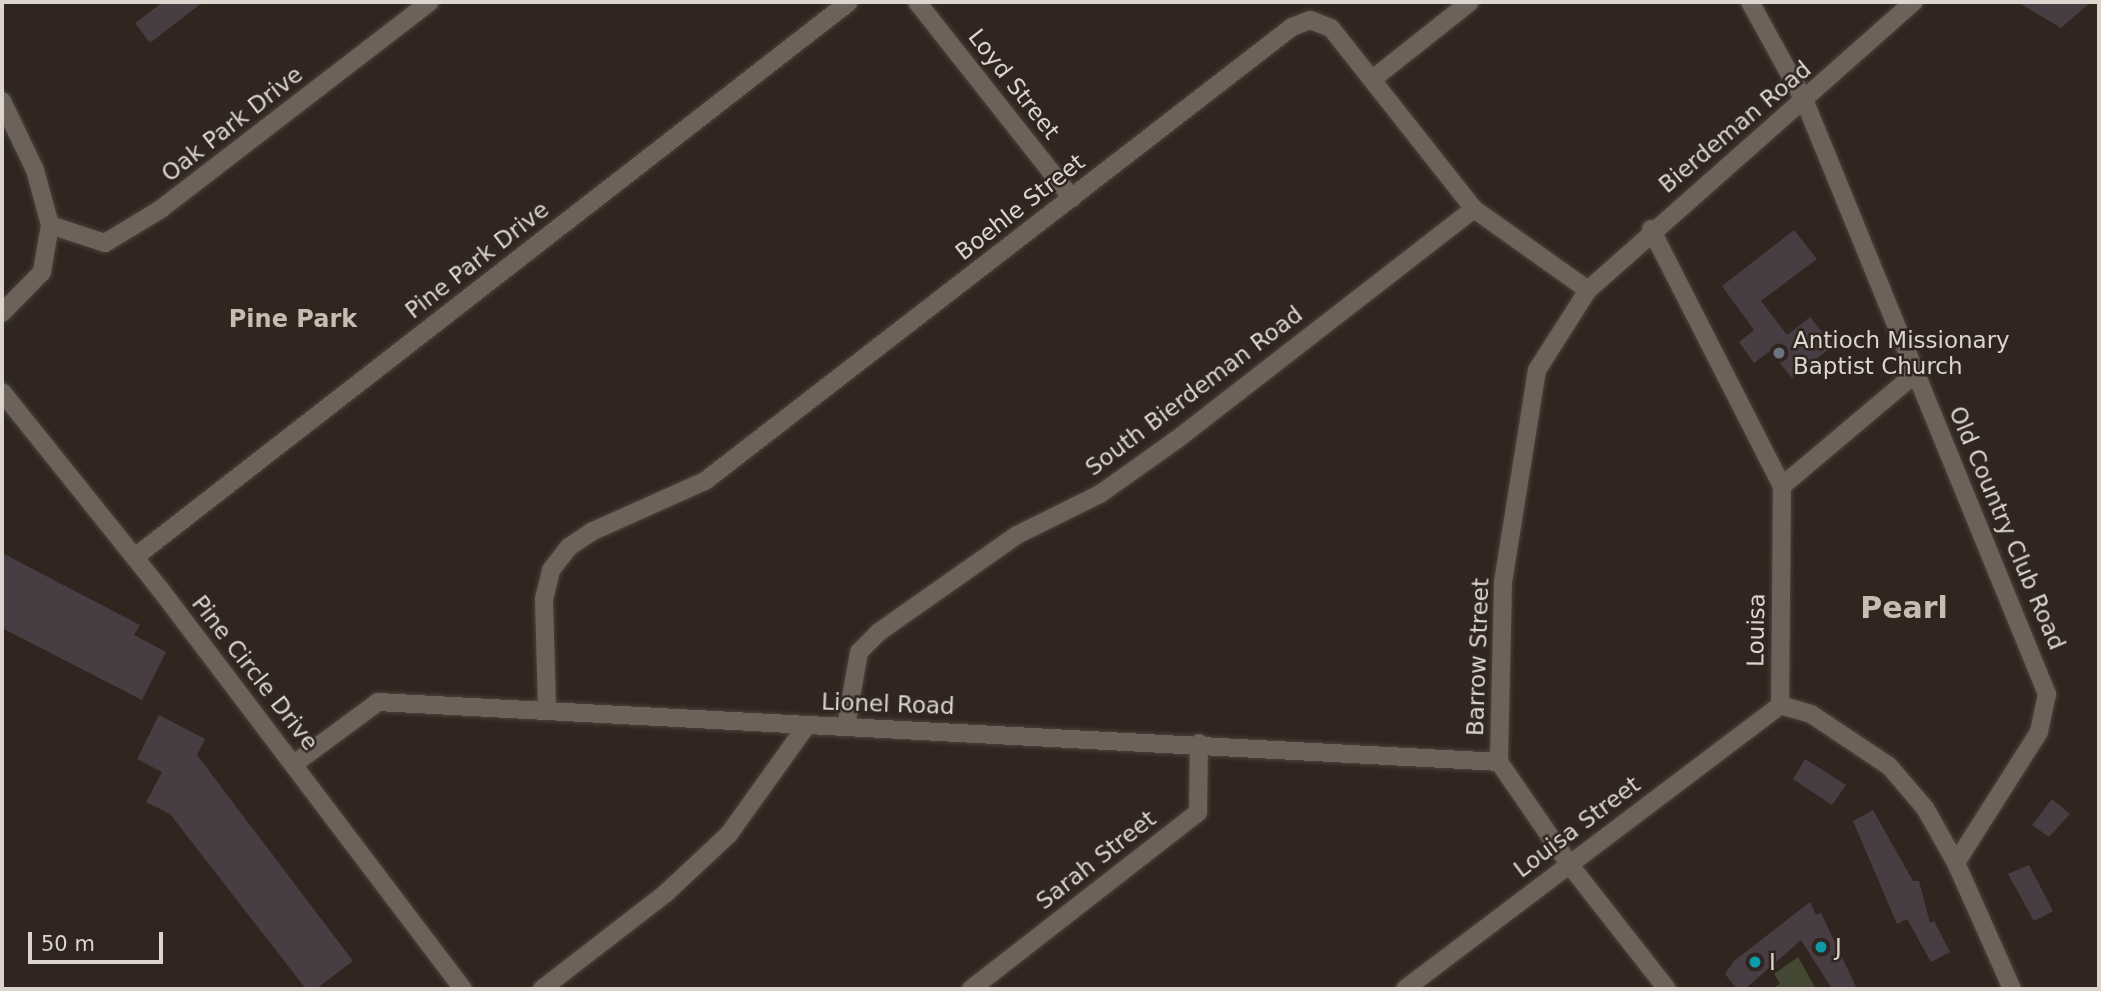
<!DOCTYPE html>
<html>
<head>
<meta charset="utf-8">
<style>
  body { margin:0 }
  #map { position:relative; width:2101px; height:991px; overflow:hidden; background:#30261f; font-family:"DejaVu Sans",sans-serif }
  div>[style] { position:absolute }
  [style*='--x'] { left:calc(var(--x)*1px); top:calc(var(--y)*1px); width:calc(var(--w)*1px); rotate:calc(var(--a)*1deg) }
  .green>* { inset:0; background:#444832 }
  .building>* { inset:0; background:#483d43 }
  .roads { filter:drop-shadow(0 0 2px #4b423c) drop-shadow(0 0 2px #4b423c) }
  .minor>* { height:18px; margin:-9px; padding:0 9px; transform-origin:9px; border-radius:9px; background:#6d625a }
  .tertiary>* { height:18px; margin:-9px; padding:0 9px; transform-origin:9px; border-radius:9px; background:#6d625a }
  .dots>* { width:19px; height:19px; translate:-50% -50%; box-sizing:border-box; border:4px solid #30261f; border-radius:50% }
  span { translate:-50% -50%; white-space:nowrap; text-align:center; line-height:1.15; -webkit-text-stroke:5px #30261f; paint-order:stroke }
  .street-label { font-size:23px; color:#dbd4cf }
  .poi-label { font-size:23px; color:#dbd4cf }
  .left { translate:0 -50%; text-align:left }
  .neighbourhood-label { font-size:24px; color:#c8bbb2; font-weight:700 }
  .district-label { font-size:30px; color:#c8bbb2; font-weight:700 }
  .frame { position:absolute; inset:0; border:4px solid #dbd4cf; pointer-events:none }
  .scale { position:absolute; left:28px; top:932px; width:135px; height:32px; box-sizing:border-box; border:4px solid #dbd4cf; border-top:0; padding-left:9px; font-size:21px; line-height:24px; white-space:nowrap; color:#dbd4cf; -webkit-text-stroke:5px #30261f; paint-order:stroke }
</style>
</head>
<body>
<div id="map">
  <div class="green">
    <div style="clip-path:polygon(1798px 957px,1816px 989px,1773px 989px,1780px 983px,1774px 974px)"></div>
  </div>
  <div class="building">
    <div style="clip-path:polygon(163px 2px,203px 2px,150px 43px,135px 23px)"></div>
    <div style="clip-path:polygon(2017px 2px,2091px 2px,2061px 28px)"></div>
    <div style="clip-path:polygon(1794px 230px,1817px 259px,1761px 301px,1787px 335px,1810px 317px,1833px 346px,1792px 378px,1770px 351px,1754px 363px,1739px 342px,1754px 330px,1722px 286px)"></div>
    <div style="clip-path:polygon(2px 553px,140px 625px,134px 635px,166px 652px,142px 700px,2px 628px)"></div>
    <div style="clip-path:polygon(159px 715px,205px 739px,197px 755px,353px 961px,316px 989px,306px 989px,170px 814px,146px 802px,162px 772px,137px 759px)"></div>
    <div style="clip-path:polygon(1805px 759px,1846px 785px,1832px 805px,1793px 779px)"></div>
    <div style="clip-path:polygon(2052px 799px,2070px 814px,2049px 837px,2032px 825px)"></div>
    <div style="clip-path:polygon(1873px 810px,1913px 881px,1919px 881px,1930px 923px,1934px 921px,1950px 952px,1931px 962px,1907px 919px,1897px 924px,1853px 821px)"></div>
    <div style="clip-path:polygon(2029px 865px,2053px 911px,2034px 921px,2008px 874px)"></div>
    <div style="clip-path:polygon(1810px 902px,1816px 915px,1821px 913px,1857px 989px,1832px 989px,1801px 940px,1745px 989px,1737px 989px,1725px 974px,1734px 961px)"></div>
  </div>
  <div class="roads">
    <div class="minor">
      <div style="--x:917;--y:2;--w:250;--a:51.7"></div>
      <div style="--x:1750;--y:2;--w:114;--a:61.2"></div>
      <div style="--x:1805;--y:102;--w:640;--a:67.77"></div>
      <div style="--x:2047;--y:694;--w:39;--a:102"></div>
      <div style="--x:2039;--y:732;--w:155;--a:122.4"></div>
      <div style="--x:1956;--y:863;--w:138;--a:66"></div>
      <div style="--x:1374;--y:78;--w:122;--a:-38.4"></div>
      <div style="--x:2;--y:101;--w:76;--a:64.4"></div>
      <div style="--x:35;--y:170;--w:57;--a:74.7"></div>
      <div style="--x:50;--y:225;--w:48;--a:99.7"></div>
      <div style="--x:42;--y:272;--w:57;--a:134.3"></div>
      <div style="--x:50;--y:225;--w:58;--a:18.1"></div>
      <div style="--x:105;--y:243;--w:66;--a:-31.3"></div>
      <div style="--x:161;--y:209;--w:339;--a:-37.6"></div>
      <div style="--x:1651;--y:229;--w:288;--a:63"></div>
      <div style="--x:1782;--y:486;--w:219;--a:90.5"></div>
      <div style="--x:1780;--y:705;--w:32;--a:16"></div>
      <div style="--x:1811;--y:714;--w:94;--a:33.7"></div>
      <div style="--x:1889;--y:766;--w:55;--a:49.4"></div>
      <div style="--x:1925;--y:808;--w:63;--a:60.6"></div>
      <div style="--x:2;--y:392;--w:253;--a:51.3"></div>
      <div style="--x:160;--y:589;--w:502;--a:52.86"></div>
      <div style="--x:1782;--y:486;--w:175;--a:-40.1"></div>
      <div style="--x:135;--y:557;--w:904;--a:-37.86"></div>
      <div style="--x:547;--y:708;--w:109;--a:-91.6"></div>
      <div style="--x:544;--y:599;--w:30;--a:-76"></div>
      <div style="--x:551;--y:570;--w:29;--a:-52"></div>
      <div style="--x:569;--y:547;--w:29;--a:-34"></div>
      <div style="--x:593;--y:531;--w:123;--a:-24.1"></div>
      <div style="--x:705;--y:481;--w:742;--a:-37.72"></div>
      <div style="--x:1292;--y:27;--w:19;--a:-21"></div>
      <div style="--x:1310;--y:20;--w:22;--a:21"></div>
      <div style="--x:1331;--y:28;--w:231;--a:51.7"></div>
      <div style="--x:1474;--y:209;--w:140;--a:35.4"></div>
      <div style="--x:1588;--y:290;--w:95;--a:122.5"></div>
      <div style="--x:1537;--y:370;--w:216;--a:99.1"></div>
      <div style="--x:1503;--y:583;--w:179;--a:91.3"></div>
      <div style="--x:1499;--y:762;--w:124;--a:55.5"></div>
      <div style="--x:1569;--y:864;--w:159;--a:51.9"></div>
      <div style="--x:846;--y:726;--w:75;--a:-80"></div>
      <div style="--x:859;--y:652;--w:28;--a:-45"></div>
      <div style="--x:879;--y:632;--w:169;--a:-35.1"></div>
      <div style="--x:1017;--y:535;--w:93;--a:-26.3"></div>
      <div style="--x:1100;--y:494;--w:93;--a:-35.4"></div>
      <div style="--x:1176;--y:440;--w:377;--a:-37.8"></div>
      <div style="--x:294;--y:764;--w:104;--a:-36.4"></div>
      <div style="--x:378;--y:702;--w:1123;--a:3.06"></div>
      <div style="--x:542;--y:989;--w:157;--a:-37.7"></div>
      <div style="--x:666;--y:893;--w:86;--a:-43.1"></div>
      <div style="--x:729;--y:834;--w:134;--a:-54.4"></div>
      <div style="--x:971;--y:989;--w:288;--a:-37.9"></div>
      <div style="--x:1198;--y:812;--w:69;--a:-89.2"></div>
      <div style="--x:1405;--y:989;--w:470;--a:-37.1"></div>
    </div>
    <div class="tertiary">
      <div style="--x:1588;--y:290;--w:435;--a:-41.5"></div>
    </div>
  </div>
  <div class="dots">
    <div style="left:1779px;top:353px;background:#6b7280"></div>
    <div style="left:1821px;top:947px;background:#0f9aa8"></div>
    <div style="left:1755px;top:962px;background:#0f9aa8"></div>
  </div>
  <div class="street-label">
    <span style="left:1014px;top:84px;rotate:52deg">Loyd Street</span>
    <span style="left:232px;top:124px;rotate:-38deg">Oak Park Drive</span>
    <span style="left:1735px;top:127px;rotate:-40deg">Bierdeman Road</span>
    <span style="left:1020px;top:207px;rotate:-38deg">Boehle Street</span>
    <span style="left:477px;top:260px;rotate:-38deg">Pine Park Drive</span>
    <span style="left:1194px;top:391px;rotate:-37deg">South Bierdeman Road</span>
    <span style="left:2007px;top:528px;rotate:67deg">Old Country Club Road</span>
    <span style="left:1756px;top:630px;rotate:-89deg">Louisa</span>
    <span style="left:1478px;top:657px;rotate:-88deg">Barrow Street</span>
    <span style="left:255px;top:673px;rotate:52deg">Pine Circle Drive</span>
    <span style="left:888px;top:704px;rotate:2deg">Lionel Road</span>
    <span style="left:1577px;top:827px;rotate:-37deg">Louisa Street</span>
    <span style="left:1096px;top:860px;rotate:-38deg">Sarah Street</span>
  </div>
  <div class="poi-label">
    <span class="left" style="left:1793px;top:353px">Antioch Missionary<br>Baptist Church</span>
    <span class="left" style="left:1835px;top:947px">J</span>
    <span class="left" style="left:1769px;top:962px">I</span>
  </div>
  <div class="neighbourhood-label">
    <span style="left:293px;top:320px">Pine Park</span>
  </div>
  <div class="district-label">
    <span style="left:1904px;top:608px">Pearl</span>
  </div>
  <div class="frame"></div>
  <div class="scale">50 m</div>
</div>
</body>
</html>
